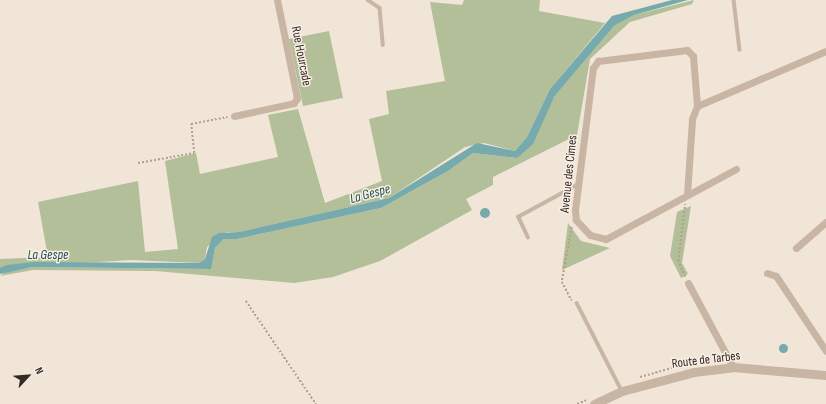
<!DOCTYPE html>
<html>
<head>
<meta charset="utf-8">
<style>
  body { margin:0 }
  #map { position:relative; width:826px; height:404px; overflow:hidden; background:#f1e5d8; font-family:"Sofia Sans Condensed",sans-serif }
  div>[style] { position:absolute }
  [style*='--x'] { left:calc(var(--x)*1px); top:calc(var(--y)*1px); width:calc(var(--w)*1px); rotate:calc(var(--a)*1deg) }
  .green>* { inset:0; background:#b2bf98 }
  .water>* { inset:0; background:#77aaad }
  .round { border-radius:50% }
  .path>* { height:1.5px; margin-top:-0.75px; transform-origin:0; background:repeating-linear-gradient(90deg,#b49f8f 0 2px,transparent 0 4px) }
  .service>* { height:3.5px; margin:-1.75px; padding:0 1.75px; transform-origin:1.75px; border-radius:1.75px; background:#c8b5a4 }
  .minor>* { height:7px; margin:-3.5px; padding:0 3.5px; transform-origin:3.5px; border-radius:3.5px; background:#c8b5a4 }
  .tertiary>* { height:9px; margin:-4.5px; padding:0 4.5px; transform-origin:4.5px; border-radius:4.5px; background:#c8b5a4 }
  span { translate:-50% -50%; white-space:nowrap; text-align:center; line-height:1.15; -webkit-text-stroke:3px #f9efe4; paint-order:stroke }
  .street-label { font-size:13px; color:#342a26 }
  .water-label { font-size:14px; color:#1c5055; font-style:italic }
  .north { position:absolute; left:8px; top:356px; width:40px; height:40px; -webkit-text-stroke:3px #f9efe4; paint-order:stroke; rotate:64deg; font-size:11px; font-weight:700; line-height:16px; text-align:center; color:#342a26 }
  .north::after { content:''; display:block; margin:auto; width:14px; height:18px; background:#342a26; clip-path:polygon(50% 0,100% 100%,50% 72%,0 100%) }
</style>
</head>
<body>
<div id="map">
  <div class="green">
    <div style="clip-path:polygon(464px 0,540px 0,539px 11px,605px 23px,550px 89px,527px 137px,515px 151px,484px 143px,465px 147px,389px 198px,239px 232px,226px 232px,207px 247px,205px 259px,199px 263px,131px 260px,0 268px,0 259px,48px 257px,38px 202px,138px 181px,145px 252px,178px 249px,165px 161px,196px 153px,200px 174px,278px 157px,268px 115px,298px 109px,325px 203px,382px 181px,369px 119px,389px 114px,386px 91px,445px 81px,430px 2px,462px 5px)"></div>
    <div style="clip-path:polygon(694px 0,692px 4px,630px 22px,590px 59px,577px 135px,493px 177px,493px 185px,466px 199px,472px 210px,380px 261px,333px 277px,294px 283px,155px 271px,33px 270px,0 276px,8px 270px,32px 267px,210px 269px,215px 248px,224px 239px,237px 239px,381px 208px,448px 171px,473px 153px,517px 158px,554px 97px,614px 26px,634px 15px)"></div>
    <div style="clip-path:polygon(329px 31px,343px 98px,303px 106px,289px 39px)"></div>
    <div style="clip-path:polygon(691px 206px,682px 263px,688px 274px,681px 278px,670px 256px,677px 212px)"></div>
    <div style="clip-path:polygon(568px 223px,581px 241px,610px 248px,562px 270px)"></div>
  </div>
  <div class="water">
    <div style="clip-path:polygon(672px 0,688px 0,634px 15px,614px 26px,554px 97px,533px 144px,517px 158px,473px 153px,448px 171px,381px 208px,237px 239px,224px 239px,215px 248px,211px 269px,32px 267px,0 274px,0 268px,7px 265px,34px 262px,199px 263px,205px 259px,212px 237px,219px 233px,239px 232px,389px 198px,477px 143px,515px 151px,527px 137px,550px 89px,612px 16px)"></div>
    <div class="round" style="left:480px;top:208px;width:10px;height:10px"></div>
    <div class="round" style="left:778.5px;top:343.5px;width:9px;height:9px"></div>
  </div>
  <div class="path">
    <div style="--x:138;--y:163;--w:57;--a:-10.1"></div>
    <div style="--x:194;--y:153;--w:29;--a:-96"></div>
    <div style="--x:191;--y:124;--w:37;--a:-11"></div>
    <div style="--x:572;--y:227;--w:56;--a:100.3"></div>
    <div style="--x:562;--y:282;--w:21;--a:62"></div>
    <div style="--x:685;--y:277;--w:17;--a:-114"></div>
    <div style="--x:678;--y:261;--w:57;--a:-83"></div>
    <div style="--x:246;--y:301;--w:125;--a:55.8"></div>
    <div style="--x:640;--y:377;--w:41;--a:-15.8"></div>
    <div style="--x:577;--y:404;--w:11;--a:-22"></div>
  </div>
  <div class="service">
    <div style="--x:368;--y:0;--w:14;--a:34"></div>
    <div style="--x:380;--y:8;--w:37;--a:85"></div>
    <div style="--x:734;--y:0;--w:50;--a:83.2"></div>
    <div style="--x:528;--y:238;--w:23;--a:-115"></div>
    <div style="--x:518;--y:217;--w:67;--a:-28.5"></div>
    <div style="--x:577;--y:303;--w:99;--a:62.9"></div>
  </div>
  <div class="minor">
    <div style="--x:234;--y:116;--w:61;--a:-12.2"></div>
    <div style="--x:294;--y:103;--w:6;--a:-59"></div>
    <div style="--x:297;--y:98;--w:100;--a:-101.5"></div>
    <div style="--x:736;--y:169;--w:148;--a:151.7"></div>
    <div style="--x:606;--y:239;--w:16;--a:-166"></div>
    <div style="--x:590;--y:235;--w:21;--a:-133"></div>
    <div style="--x:576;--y:220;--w:10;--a:-96"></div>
    <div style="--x:575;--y:210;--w:143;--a:-82.8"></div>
    <div style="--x:593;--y:68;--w:9;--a:-54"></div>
    <div style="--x:598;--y:61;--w:90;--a:-7"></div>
    <div style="--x:687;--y:50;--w:8;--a:45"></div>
    <div style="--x:693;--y:56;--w:50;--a:85.4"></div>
    <div style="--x:697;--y:106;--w:140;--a:-23.1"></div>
    <div style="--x:687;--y:195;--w:76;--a:-86.2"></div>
    <div style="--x:692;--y:119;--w:14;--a:-69"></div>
    <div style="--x:796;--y:248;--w:40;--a:-41"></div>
    <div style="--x:767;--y:273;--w:9;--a:18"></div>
    <div style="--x:776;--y:276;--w:90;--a:56.3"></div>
    <div style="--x:688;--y:283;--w:95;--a:61.8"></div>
  </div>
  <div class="tertiary">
    <div style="--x:594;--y:404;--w:31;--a:-25"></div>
    <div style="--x:622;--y:391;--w:74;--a:-14.8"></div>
    <div style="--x:694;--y:372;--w:39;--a:-7"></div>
    <div style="--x:733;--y:367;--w:93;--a:4.9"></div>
  </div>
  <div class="street-label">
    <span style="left:301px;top:56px;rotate:79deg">Rue Hourcade</span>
    <span style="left:569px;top:174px;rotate:-84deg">Avenue des Cimes</span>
    <span style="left:706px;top:360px;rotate:-7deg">Route de Tarbes</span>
  </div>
  <div class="water-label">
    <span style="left:370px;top:194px;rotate:-15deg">La Gespe</span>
    <span style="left:48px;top:255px">La Gespe</span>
  </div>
  <div class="north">N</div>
</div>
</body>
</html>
